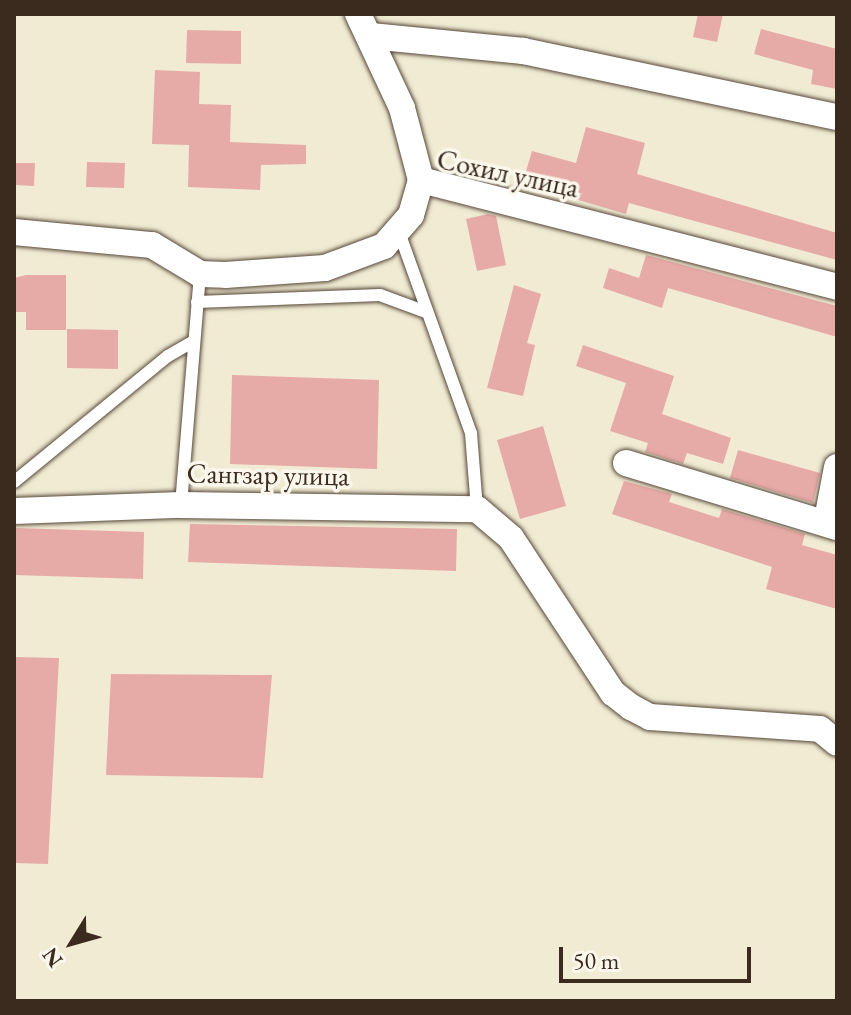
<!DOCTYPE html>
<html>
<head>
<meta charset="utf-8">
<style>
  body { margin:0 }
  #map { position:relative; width:851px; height:1015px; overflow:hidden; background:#f1ebd3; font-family:"EB Garamond",serif }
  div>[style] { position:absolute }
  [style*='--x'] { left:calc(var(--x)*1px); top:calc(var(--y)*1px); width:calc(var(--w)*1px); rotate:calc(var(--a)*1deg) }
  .building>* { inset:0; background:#e7aba7 }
  .roads { filter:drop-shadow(0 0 2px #564739) drop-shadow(0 0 2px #564739) }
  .service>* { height:12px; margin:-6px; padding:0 6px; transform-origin:6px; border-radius:6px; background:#fff }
  .minor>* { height:26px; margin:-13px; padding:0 13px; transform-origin:13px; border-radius:13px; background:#fff }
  span { translate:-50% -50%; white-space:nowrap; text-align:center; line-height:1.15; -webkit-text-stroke:7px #fbf7ec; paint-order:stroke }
  .street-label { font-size:28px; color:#3b2a1e }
  .frame { position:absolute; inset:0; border:16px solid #3b2a1e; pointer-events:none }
  .north { position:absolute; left:32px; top:903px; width:80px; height:80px; -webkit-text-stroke:6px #fbf7ec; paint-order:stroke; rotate:233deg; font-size:22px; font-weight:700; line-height:32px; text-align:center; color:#3b2a1e }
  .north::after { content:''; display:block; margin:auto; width:28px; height:36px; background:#3b2a1e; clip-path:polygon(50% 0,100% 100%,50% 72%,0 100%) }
  .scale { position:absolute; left:559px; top:947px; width:192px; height:36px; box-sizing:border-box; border:4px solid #3b2a1e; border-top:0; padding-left:10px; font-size:24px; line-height:28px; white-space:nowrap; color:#3b2a1e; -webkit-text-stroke:6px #fbf7ec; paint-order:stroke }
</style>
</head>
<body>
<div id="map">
  <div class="building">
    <div style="clip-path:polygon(698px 14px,723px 14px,717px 42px,693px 37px)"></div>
    <div style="clip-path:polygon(761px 29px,837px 49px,837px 89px,811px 84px,813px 70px,754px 54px)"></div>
    <div style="clip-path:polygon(187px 30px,241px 31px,241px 64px,186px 63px)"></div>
    <div style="clip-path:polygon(155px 70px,200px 72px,199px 104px,231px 105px,230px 142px,306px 145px,306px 164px,261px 165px,260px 190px,188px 187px,189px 145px,152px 144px)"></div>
    <div style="clip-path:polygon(586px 127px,645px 143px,637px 174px,837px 233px,837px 260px,629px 203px,626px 214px,568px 197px,583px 194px,524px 178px,532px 151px,576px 163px)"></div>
    <div style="clip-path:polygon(87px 162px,125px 163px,124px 188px,86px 187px)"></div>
    <div style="clip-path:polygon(14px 163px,35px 163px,34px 186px,14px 185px)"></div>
    <div style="clip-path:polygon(488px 214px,496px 216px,506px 265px,477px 271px,466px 219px)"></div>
    <div style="clip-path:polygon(646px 255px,837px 306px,837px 337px,668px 288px,662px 308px,603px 288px,609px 268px,639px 278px)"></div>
    <div style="clip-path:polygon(26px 275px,66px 275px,66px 330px,26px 330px,26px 312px,14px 312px,14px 278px)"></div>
    <div style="clip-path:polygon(514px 285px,541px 294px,527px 343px,535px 345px,523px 396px,487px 388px)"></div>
    <div style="clip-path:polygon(67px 329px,118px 330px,118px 369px,67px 368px)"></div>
    <div style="clip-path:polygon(583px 345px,674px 376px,662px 414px,731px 438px,723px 464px,687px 453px,683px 464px,645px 452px,648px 443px,610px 431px,626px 383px,576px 366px)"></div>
    <div style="clip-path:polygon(232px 375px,379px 380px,377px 469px,230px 464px)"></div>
    <div style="clip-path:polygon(543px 426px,566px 506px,520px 519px,497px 440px)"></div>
    <div style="clip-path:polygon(738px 450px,820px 473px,813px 503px,730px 478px)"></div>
    <div style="clip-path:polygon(624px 481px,672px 494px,669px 502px,719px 518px,722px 509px,805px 534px,802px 545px,837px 555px,837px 609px,766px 589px,772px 567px,612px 514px)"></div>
    <div style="clip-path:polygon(190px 524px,457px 529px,456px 571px,188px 562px)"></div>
    <div style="clip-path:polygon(14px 528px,144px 532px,143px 579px,14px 575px)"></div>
    <div style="clip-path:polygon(14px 657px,59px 658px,48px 864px,14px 863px)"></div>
    <div style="clip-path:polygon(111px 674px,272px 675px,263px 778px,106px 775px)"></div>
  </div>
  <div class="roads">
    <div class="service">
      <div style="--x:399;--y:232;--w:214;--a:70.3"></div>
      <div style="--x:471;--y:433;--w:76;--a:85.5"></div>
      <div style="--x:197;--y:302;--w:183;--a:-2.2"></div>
      <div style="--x:380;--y:295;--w:49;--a:20.3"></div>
      <div style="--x:14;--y:482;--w:199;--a:-39.3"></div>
      <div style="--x:168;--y:356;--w:30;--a:-30"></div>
      <div style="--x:181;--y:505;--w:232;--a:-85.3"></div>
    </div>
    <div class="minor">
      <div style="--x:371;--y:36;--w:153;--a:5.6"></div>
      <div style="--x:523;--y:51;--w:321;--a:11.9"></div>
      <div style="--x:421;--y:180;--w:430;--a:14.4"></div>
      <div style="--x:14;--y:232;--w:139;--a:5.4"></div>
      <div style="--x:152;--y:245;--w:56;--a:31.1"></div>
      <div style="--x:200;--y:274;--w:25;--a:2"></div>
      <div style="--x:225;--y:275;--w:100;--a:-4"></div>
      <div style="--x:325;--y:268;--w:63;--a:-20.4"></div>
      <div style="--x:384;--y:246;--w:41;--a:-48.9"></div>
      <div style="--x:411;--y:215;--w:36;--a:-74"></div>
      <div style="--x:421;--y:180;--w:74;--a:-104.8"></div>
      <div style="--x:402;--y:108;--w:104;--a:-115.1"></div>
      <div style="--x:626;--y:463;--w:220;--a:16.9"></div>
      <div style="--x:14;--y:511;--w:167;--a:-2.1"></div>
      <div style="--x:181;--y:505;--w:296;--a:0.8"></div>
      <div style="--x:477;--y:509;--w:45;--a:40.5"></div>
      <div style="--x:511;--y:538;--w:186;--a:56.7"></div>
      <div style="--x:613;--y:693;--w:23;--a:38"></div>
      <div style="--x:631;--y:707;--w:21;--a:28"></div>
      <div style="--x:650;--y:717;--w:170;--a:4"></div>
      <div style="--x:820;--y:729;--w:22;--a:39"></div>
      <div style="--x:827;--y:520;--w:54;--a:-79.3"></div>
    </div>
  </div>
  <div class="street-label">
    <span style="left:508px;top:173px;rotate:12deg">Сохил улица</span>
    <span style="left:268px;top:474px;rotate:1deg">Сангзар улица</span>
  </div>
  <div class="frame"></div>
  <div class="north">N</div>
  <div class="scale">50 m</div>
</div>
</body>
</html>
